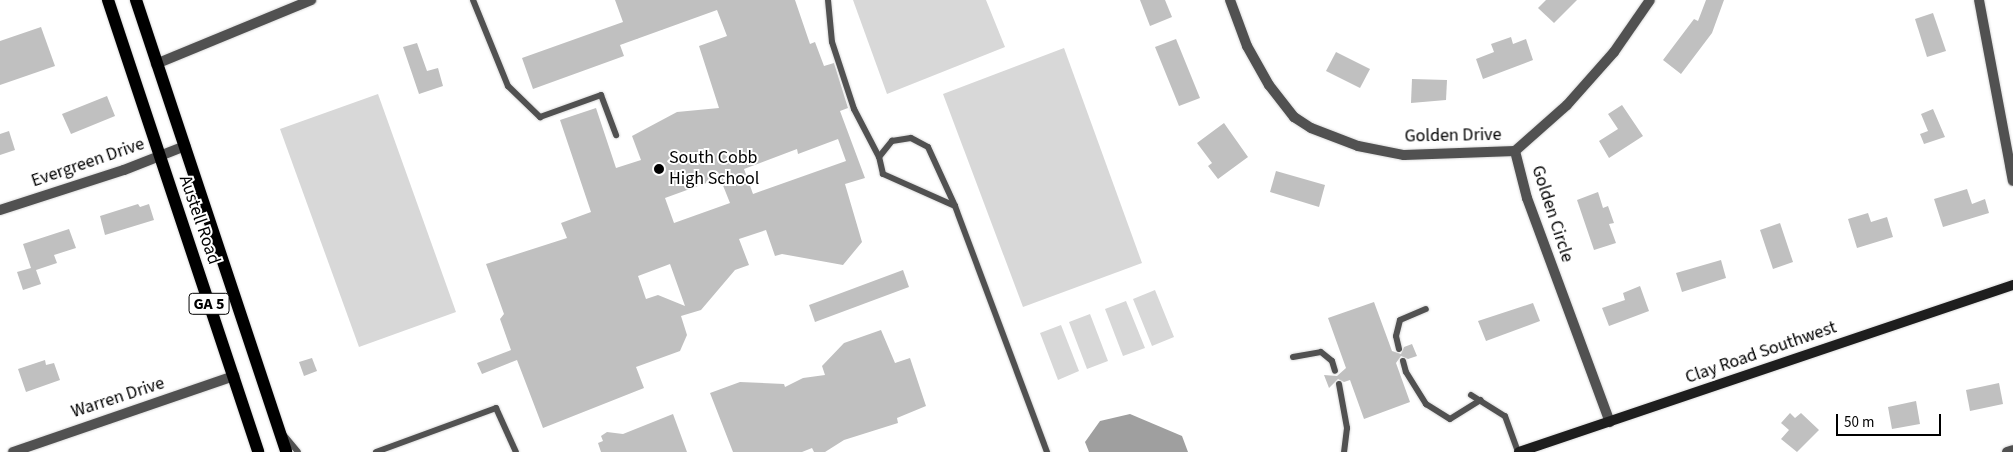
<!DOCTYPE html>
<html>
<head>
<meta charset="utf-8">
<style>
  body { margin:0 }
  #map { position:relative; width:2013px; height:452px; overflow:hidden; background:#fff; font-family:"Source Sans 3",sans-serif }
  div>[style] { position:absolute }
  [style*='--x'] { left:calc(var(--x)*1px); top:calc(var(--y)*1px); width:calc(var(--w)*1px); rotate:calc(var(--a)*1deg) }
  .green>* { inset:0; background:#d8d8d8 }
  .water>* { inset:0; background:#9f9f9f }
  .building>* { inset:0; background:#c0c0c0 }
  .roads { filter:drop-shadow(0 0 1px #dbdbdb) drop-shadow(0 0 1px #dbdbdb) }
  .lane>* { height:6px; margin:-3px; padding:0 3px; transform-origin:3px; border-radius:3px; background:#515151 }
  .street>* { height:10px; margin:-5px; padding:0 5px; transform-origin:5px; border-radius:5px; background:#515151 }
  .secondary>* { height:10px; margin:-5px; padding:0 5px; transform-origin:5px; border-radius:5px; background:#1e1e1e }
  .primary>* { height:12px; margin:-6px; padding:0 6px; transform-origin:6px; border-radius:6px; background:#000 }
  .dots>* { width:14px; height:14px; translate:-50% -50%; box-sizing:border-box; border:2px solid #fff; border-radius:50% }
  span { translate:-50% -50%; white-space:nowrap; text-align:center; line-height:1.15; -webkit-text-stroke:4px #fff; paint-order:stroke }
  .shield-label span { padding:1px 4px; background:#fff; border:1px solid; border-radius:4px; -webkit-text-stroke-width:0 }
  .shield-label { font-size:16px; color:#000; font-weight:700 }
  .street-label { font-size:18px; color:#000 }
  .poi-label { font-size:18px; color:#000 }
  .left { translate:0 -50%; text-align:left }
  .scale { position:absolute; left:1836px; top:414px; width:105px; height:22px; box-sizing:border-box; border:2px solid #000; border-top:0; padding-left:6px; font-size:15px; line-height:18px; white-space:nowrap; color:#000; -webkit-text-stroke:4px #fff; paint-order:stroke }
</style>
</head>
<body>
<div id="map">
  <div class="green">
    <div style="clip-path:polygon(853px 0,986px 0,1005px 47px,887px 94px)"></div>
    <div style="clip-path:polygon(1064px 48px,1142px 263px,1023px 307px,943px 94px)"></div>
    <div style="clip-path:polygon(378px 94px,456px 312px,359px 347px,280px 129px)"></div>
    <div style="clip-path:polygon(1155px 290px,1174px 337px,1152px 346px,1133px 299px)"></div>
    <div style="clip-path:polygon(1126px 301px,1145px 348px,1123px 356px,1105px 309px)"></div>
    <div style="clip-path:polygon(1090px 314px,1108px 361px,1087px 369px,1069px 322px)"></div>
    <div style="clip-path:polygon(1061px 325px,1079px 371px,1058px 380px,1040px 333px)"></div>
  </div>
  <div class="water">
    <div style="clip-path:polygon(1130px 414px,1182px 436px,1188px 452px,1089px 452px,1085px 442px,1100px 421px)"></div>
  </div>
  <div class="building">
    <div style="clip-path:polygon(evenodd,615px 0,795px 0,810px 44px,815px 42px,824px 66px,834px 63px,848px 108px,840px 111px,865px 178px,845px 184px,862px 242px,843px 265px,782px 254px,775px 256px,766px 230px,739px 239px,749px 265px,735px 270px,701px 310px,681px 316px,687px 335px,680px 351px,636px 367px,644px 388px,543px 428px,517px 360px,482px 374px,477px 363px,511px 350px,500px 319px,504px 314px,486px 264px,567px 238px,561px 223px,591px 212px,560px 120px,596px 108px,616px 168px,641px 160px,632px 136px,677px 112px,719px 108px,699px 46px,727px 36px,717px 10px,620px 45px,624px 56px,533px 89px,522px 58px,623px 22px,615px 0,838px 139px,846px 161px,753px 194px,744px 169px,797px 149px,798px 154px,838px 139px,615px 0,720px 178px,730px 203px,674px 223px,665px 198px,720px 178px,615px 0,670px 264px,685px 306px,658px 295px,646px 299px,638px 276px,670px 264px)"></div>
    <div style="clip-path:polygon(1140px 0,1165px 0,1172px 17px,1150px 26px)"></div>
    <div style="clip-path:polygon(1546px 0,1577px 0,1554px 23px,1538px 8px)"></div>
    <div style="clip-path:polygon(1706px 0,1724px 0,1712px 33px,1681px 74px,1663px 60px,1694px 19px,1698px 21px)"></div>
    <div style="clip-path:polygon(1933px 13px,1946px 51px,1927px 57px,1915px 19px)"></div>
    <div style="clip-path:polygon(41px 27px,55px 66px,0 85px,0 41px)"></div>
    <div style="clip-path:polygon(1511px 37px,1513px 44px,1526px 39px,1533px 60px,1483px 79px,1476px 59px,1494px 52px,1491px 44px)"></div>
    <div style="clip-path:polygon(1176px 39px,1200px 98px,1179px 106px,1155px 47px)"></div>
    <div style="clip-path:polygon(417px 43px,427px 71px,438px 68px,443px 86px,419px 94px,403px 47px)"></div>
    <div style="clip-path:polygon(1336px 52px,1370px 69px,1360px 88px,1326px 71px)"></div>
    <div style="clip-path:polygon(1412px 79px,1447px 80px,1446px 100px,1411px 103px)"></div>
    <div style="clip-path:polygon(107px 96px,115px 116px,71px 134px,62px 114px)"></div>
    <div style="clip-path:polygon(1622px 105px,1643px 136px,1609px 158px,1599px 141px,1618px 129px,1608px 114px)"></div>
    <div style="clip-path:polygon(1933px 109px,1945px 137px,1924px 144px,1920px 134px,1928px 131px,1921px 114px)"></div>
    <div style="clip-path:polygon(1224px 123px,1248px 157px,1218px 179px,1208px 166px,1212px 163px,1197px 143px)"></div>
    <div style="clip-path:polygon(9px 131px,15px 150px,0 155px,0 134px)"></div>
    <div style="clip-path:polygon(1276px 171px,1325px 185px,1319px 207px,1270px 192px)"></div>
    <div style="clip-path:polygon(1967px 189px,1972px 204px,1985px 199px,1989px 213px,1943px 227px,1934px 199px)"></div>
    <div style="clip-path:polygon(1598px 192px,1603px 208px,1608px 206px,1614px 223px,1609px 224px,1616px 243px,1594px 250px,1577px 200px)"></div>
    <div style="clip-path:polygon(138px 204px,140px 207px,149px 204px,154px 220px,105px 235px,100px 216px)"></div>
    <div style="clip-path:polygon(1868px 213px,1871px 222px,1887px 217px,1893px 237px,1857px 248px,1848px 219px)"></div>
    <div style="clip-path:polygon(1780px 223px,1793px 262px,1773px 269px,1760px 230px)"></div>
    <div style="clip-path:polygon(69px 229px,76px 248px,54px 255px,57px 263px,36px 270px,41px 284px,23px 290px,17px 272px,31px 268px,23px 244px)"></div>
    <div style="clip-path:polygon(1721px 260px,1726px 278px,1682px 292px,1676px 273px)"></div>
    <div style="clip-path:polygon(903px 270px,909px 287px,815px 322px,809px 305px)"></div>
    <div style="clip-path:polygon(1640px 286px,1649px 311px,1609px 326px,1602px 308px,1625px 300px,1623px 293px)"></div>
    <div style="clip-path:polygon(1374px 302px,1392px 351px,1401px 354px,1404px 347px,1412px 344px,1417px 356px,1408px 359px,1401px 356px,1396px 363px,1410px 402px,1364px 419px,1350px 380px,1344px 382px,1338px 379px,1329px 388px,1324px 375px,1337px 376px,1346px 368px,1328px 318px)"></div>
    <div style="clip-path:polygon(1533px 303px,1540px 321px,1486px 341px,1478px 321px)"></div>
    <div style="clip-path:polygon(881px 330px,895px 363px,910px 358px,926px 406px,897px 418px,898px 423px,844px 440px,825px 452px,814px 452px,812px 448px,802px 452px,733px 452px,710px 393px,740px 382px,784px 384px,785px 387px,803px 378px,825px 375px,822px 366px,844px 343px)"></div>
    <div style="clip-path:polygon(312px 358px,317px 371px,304px 376px,299px 362px)"></div>
    <div style="clip-path:polygon(45px 360px,46px 365px,54px 363px,60px 380px,26px 392px,18px 369px)"></div>
    <div style="clip-path:polygon(1999px 383px,2003px 404px,1970px 411px,1966px 390px)"></div>
    <div style="clip-path:polygon(1916px 401px,1920px 424px,1892px 429px,1888px 407px)"></div>
    <div style="clip-path:polygon(1790px 413px,1795px 418px,1801px 413px,1819px 430px,1797px 452px,1781px 439px,1789px 430px,1781px 423px)"></div>
    <div style="clip-path:polygon(673px 414px,687px 452px,601px 452px,598px 443px,603px 441px,601px 436px,607px 432px,623px 434px)"></div>
  </div>
  <div class="roads">
    <div class="lane">
      <div style="--x:473;--y:0;--w:93;--a:67.9"></div>
      <div style="--x:508;--y:86;--w:45;--a:44.1"></div>
      <div style="--x:540;--y:117;--w:65;--a:-19.8"></div>
      <div style="--x:601;--y:95;--w:43;--a:69.4"></div>
      <div style="--x:828;--y:0;--w:42;--a:84.6"></div>
      <div style="--x:832;--y:42;--w:71;--a:71.8"></div>
      <div style="--x:854;--y:109;--w:54;--a:62.5"></div>
      <div style="--x:955;--y:206;--w:79;--a:-156"></div>
      <div style="--x:883;--y:174;--w:17;--a:-103"></div>
      <div style="--x:879;--y:157;--w:21;--a:-51"></div>
      <div style="--x:892;--y:141;--w:19;--a:-9"></div>
      <div style="--x:911;--y:138;--w:19;--a:28"></div>
      <div style="--x:928;--y:147;--w:65;--a:65.4"></div>
      <div style="--x:955;--y:206;--w:263;--a:69.5"></div>
      <div style="--x:1399;--y:349;--w:13;--a:-103"></div>
      <div style="--x:1396;--y:336;--w:16;--a:-76"></div>
      <div style="--x:1400;--y:320;--w:28;--a:-23"></div>
      <div style="--x:1293;--y:357;--w:28;--a:-10"></div>
      <div style="--x:1321;--y:352;--w:14;--a:39"></div>
      <div style="--x:1332;--y:361;--w:10;--a:73"></div>
      <div style="--x:1403;--y:361;--w:11;--a:75"></div>
      <div style="--x:1406;--y:372;--w:38;--a:58"></div>
      <div style="--x:1426;--y:404;--w:28;--a:32"></div>
      <div style="--x:1450;--y:419;--w:36;--a:-32"></div>
      <div style="--x:1339;--y:384;--w:45;--a:79.7"></div>
      <div style="--x:1347;--y:428;--w:24;--a:97"></div>
      <div style="--x:1471;--y:395;--w:40;--a:32"></div>
      <div style="--x:1505;--y:416;--w:38;--a:70"></div>
      <div style="--x:283;--y:434;--w:23;--a:50"></div>
      <div style="--x:376;--y:452;--w:128;--a:-20.1"></div>
      <div style="--x:496;--y:408;--w:48;--a:65.6"></div>
    </div>
    <div class="street">
      <div style="--x:1230;--y:0;--w:49;--a:69.7"></div>
      <div style="--x:1247;--y:46;--w:45;--a:60.6"></div>
      <div style="--x:1269;--y:85;--w:41;--a:52"></div>
      <div style="--x:1294;--y:117;--w:20;--a:33"></div>
      <div style="--x:1311;--y:128;--w:50;--a:21"></div>
      <div style="--x:1358;--y:146;--w:47;--a:11.1"></div>
      <div style="--x:1404;--y:155;--w:111;--a:-2.1"></div>
      <div style="--x:1979;--y:0;--w:184;--a:79.4"></div>
      <div style="--x:156;--y:64;--w:168;--a:-22.4"></div>
      <div style="--x:1515;--y:151;--w:49;--a:75.7"></div>
      <div style="--x:1527;--y:198;--w:239;--a:69.7"></div>
      <div style="--x:1515;--y:151;--w:69;--a:-41.5"></div>
      <div style="--x:1567;--y:105;--w:71;--a:-48.4"></div>
      <div style="--x:1614;--y:52;--w:63;--a:-55.3"></div>
      <div style="--x:0;--y:210;--w:130;--a:-17.9"></div>
      <div style="--x:124;--y:170;--w:66;--a:-21.5"></div>
      <div style="--x:13;--y:452;--w:234;--a:-19"></div>
      <div style="--x:2007;--y:452;--w:6;--a:-18"></div>
    </div>
    <div class="secondary">
      <div style="--x:1519;--y:452;--w:521;--a:-18.68"></div>
    </div>
    <div class="primary">
      <div style="--x:108;--y:0;--w:476;--a:71.6"></div>
      <div style="--x:136;--y:0;--w:476;--a:71.6"></div>
    </div>
  </div>
  <div class="dots">
    <div style="left:659px;top:169px;background:#000"></div>
  </div>
  <div class="shield-label">
    <span style="left:209px;top:304px">GA 5</span>
  </div>
  <div class="street-label">
    <span style="left:1453px;top:136px;rotate:-1deg">Golden Drive</span>
    <span style="left:88px;top:163px;rotate:-19deg">Evergreen Drive</span>
    <span style="left:1552px;top:214px;rotate:72deg">Golden Circle</span>
    <span style="left:199px;top:220px;rotate:71deg">Austell Road</span>
    <span style="left:1761px;top:353px;rotate:-19deg">Clay Road Southwest</span>
    <span style="left:118px;top:398px;rotate:-18deg">Warren Drive</span>
  </div>
  <div class="poi-label">
    <span class="left" style="left:669px;top:169px">South Cobb<br>High School</span>
  </div>
  <div class="scale">50 m</div>
</div>
</body>
</html>
